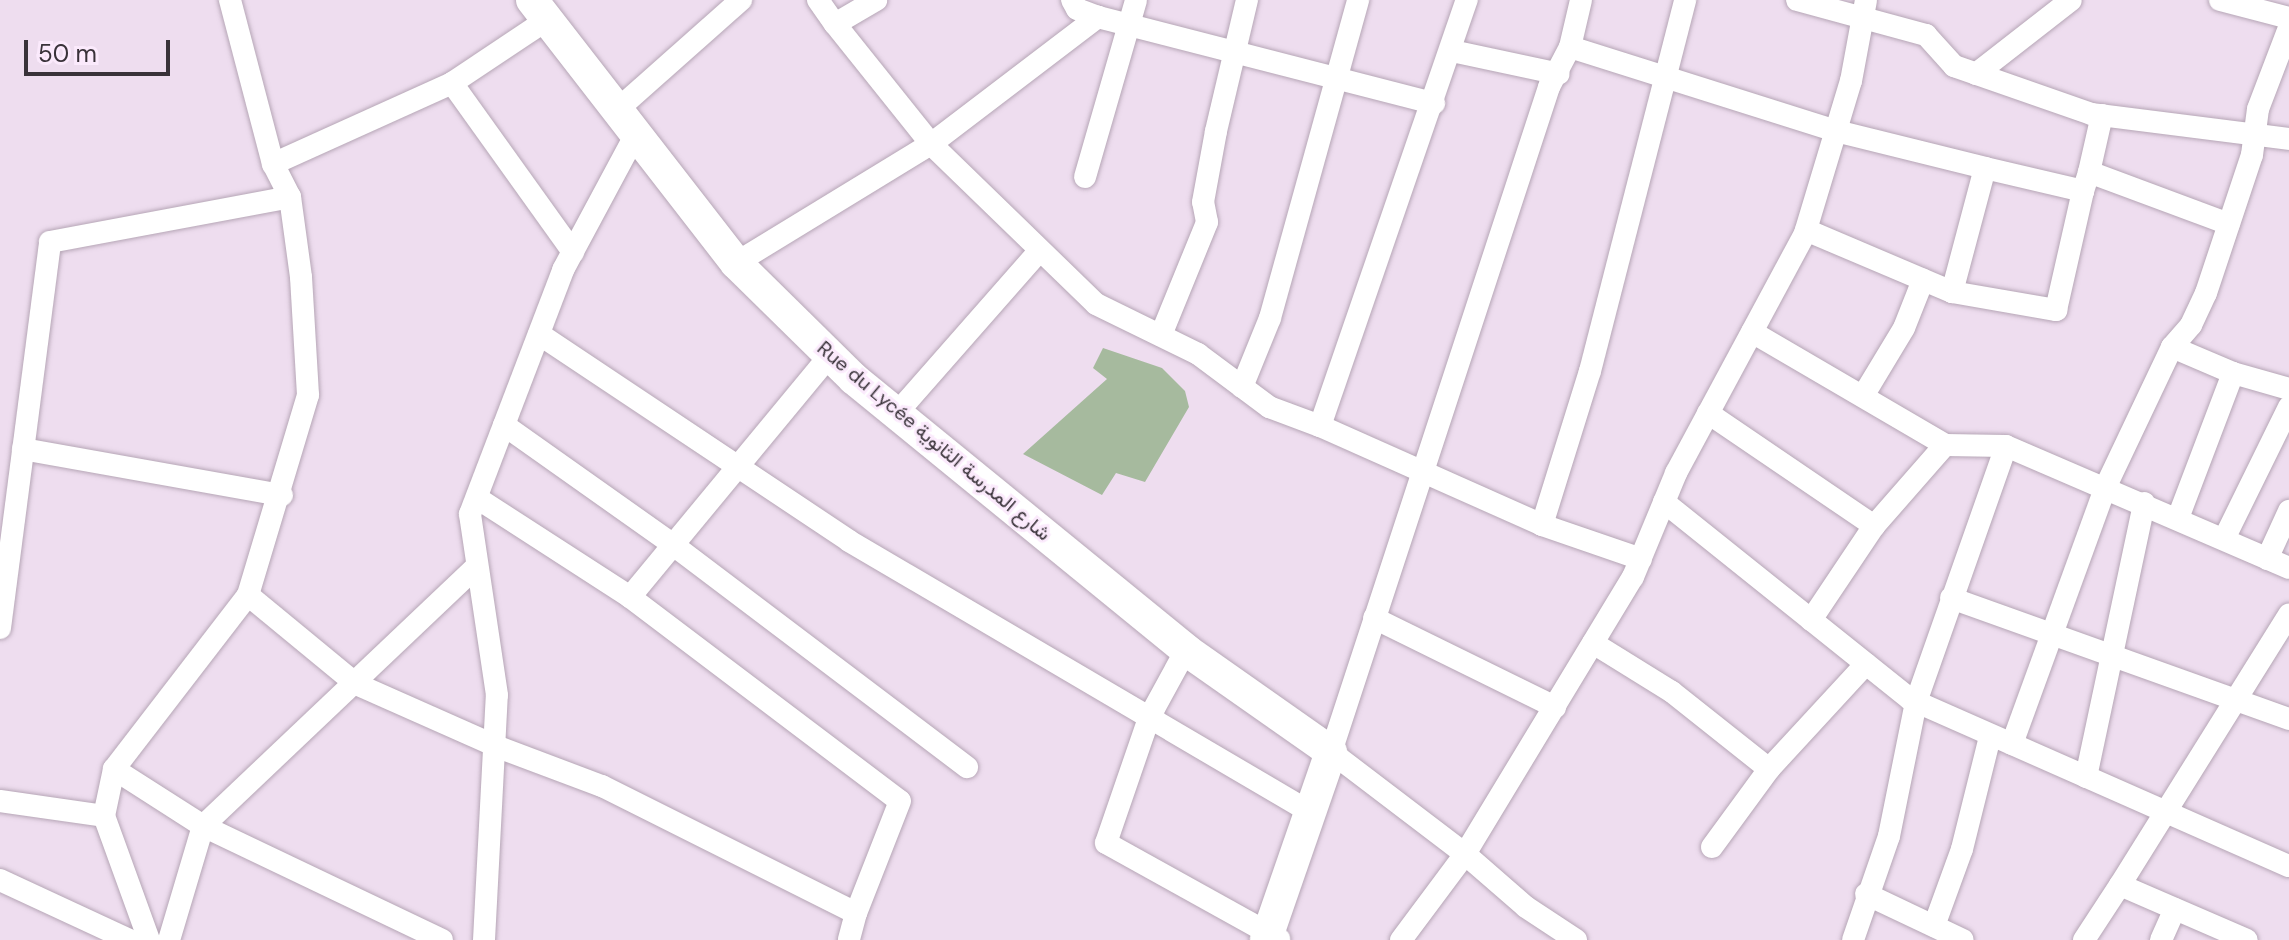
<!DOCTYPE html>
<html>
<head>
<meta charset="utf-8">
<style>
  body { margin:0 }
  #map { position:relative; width:2289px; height:940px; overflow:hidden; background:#eeddef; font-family:"DM Sans",Vazirmatn,sans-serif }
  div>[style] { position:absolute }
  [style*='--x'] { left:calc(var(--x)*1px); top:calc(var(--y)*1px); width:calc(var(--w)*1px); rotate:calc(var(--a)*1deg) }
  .green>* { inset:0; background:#a6ba9e }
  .roads { filter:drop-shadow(0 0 2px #b6a6b6) drop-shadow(0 0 2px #b6a6b6) }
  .street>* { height:22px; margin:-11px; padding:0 11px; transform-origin:11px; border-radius:11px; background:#fff }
  .secondary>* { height:32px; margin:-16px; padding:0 16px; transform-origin:16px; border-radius:16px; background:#fff }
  span { translate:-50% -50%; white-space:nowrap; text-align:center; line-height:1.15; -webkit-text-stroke:6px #fbeafc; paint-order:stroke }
  .street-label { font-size:20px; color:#393239 }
  .scale { position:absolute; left:24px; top:40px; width:146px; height:36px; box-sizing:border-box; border:4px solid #393239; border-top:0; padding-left:10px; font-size:24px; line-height:28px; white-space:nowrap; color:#393239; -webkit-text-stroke:6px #fbeafc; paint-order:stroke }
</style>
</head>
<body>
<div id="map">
  <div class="green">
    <div style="clip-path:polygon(1103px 348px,1162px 368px,1185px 391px,1189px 407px,1145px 482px,1116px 473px,1102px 495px,1023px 454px,1107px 379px,1093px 368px)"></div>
  </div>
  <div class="roads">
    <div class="street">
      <div style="--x:818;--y:0;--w:29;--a:55"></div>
      <div style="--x:835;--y:24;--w:48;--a:-30.3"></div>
      <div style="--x:1072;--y:0;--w:10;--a:61"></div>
      <div style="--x:1077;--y:9;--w:22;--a:21"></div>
      <div style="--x:1098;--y:17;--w:347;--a:14.4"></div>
      <div style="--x:1797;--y:0;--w:134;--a:15.2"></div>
      <div style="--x:1926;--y:35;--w:42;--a:47.9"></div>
      <div style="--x:1954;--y:66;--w:146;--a:19.2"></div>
      <div style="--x:2092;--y:114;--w:199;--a:7.2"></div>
      <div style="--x:2220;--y:0;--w:71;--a:14.6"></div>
      <div style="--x:835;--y:24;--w:154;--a:51.3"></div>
      <div style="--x:931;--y:144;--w:230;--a:44.1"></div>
      <div style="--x:1096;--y:304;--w:114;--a:26.1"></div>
      <div style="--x:1198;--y:354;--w:89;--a:36.7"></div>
      <div style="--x:1269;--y:407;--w:54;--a:20.4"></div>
      <div style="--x:1320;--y:426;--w:451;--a:-71"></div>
      <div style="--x:1570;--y:47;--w:279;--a:17.5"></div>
      <div style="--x:1836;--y:131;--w:154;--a:13.9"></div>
      <div style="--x:1985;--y:168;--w:101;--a:13.2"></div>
      <div style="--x:2083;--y:191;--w:20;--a:-72"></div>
      <div style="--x:1452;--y:51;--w:109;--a:12.1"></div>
      <div style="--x:1976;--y:74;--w:120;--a:-37.9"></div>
      <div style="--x:452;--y:83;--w:208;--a:54.4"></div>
      <div style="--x:617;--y:110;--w:166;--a:-41.6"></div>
      <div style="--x:2102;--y:115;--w:58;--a:102.8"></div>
      <div style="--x:2089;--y:172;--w:149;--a:20.4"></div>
      <div style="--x:273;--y:164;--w:196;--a:-24.3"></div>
      <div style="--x:452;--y:83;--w:112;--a:-33.7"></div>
      <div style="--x:1085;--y:177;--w:184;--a:-73.9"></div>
      <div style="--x:1806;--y:230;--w:159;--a:23"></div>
      <div style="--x:1952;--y:292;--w:128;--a:-75.1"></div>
      <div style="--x:736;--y:263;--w:228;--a:-31.4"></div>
      <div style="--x:931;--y:144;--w:210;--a:-37.3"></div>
      <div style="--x:1952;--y:292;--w:106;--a:9.8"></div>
      <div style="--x:2056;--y:310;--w:122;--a:-77.2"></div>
      <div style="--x:1752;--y:332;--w:224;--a:30.3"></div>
      <div style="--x:1945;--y:445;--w:61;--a:0.9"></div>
      <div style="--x:2006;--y:446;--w:308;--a:23.3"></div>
      <div style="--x:539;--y:334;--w:373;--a:33.7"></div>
      <div style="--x:849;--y:541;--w:535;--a:30.45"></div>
      <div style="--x:1161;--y:335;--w:122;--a:-67.8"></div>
      <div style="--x:1207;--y:222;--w:20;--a:-101"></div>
      <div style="--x:1203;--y:202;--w:72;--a:-79.6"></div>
      <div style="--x:1216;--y:131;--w:135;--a:-76.7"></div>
      <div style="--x:2172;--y:347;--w:66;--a:23.1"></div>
      <div style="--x:2233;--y:373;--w:58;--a:15.9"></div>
      <div style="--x:1242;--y:387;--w:74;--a:-67.9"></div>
      <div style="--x:1270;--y:318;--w:330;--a:-74.5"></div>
      <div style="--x:1863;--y:396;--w:79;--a:-58.9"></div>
      <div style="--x:1904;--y:328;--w:52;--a:-68.4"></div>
      <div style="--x:1708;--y:413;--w:201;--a:34.2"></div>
      <div style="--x:1874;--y:526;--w:108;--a:-48.8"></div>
      <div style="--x:896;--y:414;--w:218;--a:-48.7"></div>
      <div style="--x:504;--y:425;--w:206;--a:35.3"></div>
      <div style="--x:672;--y:544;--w:370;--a:37.1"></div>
      <div style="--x:1320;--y:426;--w:243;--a:24"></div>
      <div style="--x:23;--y:449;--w:263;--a:10.1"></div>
      <div style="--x:477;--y:498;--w:182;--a:32.9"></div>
      <div style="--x:630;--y:597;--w:314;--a:-50.4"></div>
      <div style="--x:1664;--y:502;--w:315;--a:38.7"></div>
      <div style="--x:1910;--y:699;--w:414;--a:23.8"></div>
      <div style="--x:2178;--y:518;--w:155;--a:-69.2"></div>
      <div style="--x:2224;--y:539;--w:147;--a:-63.8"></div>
      <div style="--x:1641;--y:559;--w:105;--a:-161"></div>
      <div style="--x:1542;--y:525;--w:161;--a:-72.7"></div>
      <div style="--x:1590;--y:371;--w:383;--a:-75.6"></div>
      <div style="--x:2267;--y:559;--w:53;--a:-65.4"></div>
      <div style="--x:248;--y:595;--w:140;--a:39.5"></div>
      <div style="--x:356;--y:684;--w:155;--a:23.9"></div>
      <div style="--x:498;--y:747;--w:111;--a:20.6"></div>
      <div style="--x:602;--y:786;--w:284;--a:26.6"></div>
      <div style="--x:856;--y:913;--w:28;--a:105"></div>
      <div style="--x:630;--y:597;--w:338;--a:37.1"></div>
      <div style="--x:900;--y:801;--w:120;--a:111.4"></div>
      <div style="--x:1951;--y:598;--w:359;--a:19.7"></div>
      <div style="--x:1374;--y:618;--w:202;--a:26.2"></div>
      <div style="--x:1811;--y:620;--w:113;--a:-56.2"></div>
      <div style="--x:0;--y:628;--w:389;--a:-82.6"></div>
      <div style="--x:50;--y:242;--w:244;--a:-10.6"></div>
      <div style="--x:1593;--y:643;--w:93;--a:31.8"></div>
      <div style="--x:1672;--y:692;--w:124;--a:38.4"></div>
      <div style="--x:1769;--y:769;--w:143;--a:-47.3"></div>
      <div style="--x:1186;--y:650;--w:77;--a:118.6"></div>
      <div style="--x:1149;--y:718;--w:132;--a:109"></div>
      <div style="--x:1106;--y:843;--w:198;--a:29"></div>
      <div style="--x:2012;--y:744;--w:275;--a:-70"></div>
      <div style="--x:2106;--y:486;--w:154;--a:-64.6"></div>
      <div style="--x:2172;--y:347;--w:29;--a:-49"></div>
      <div style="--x:2191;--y:325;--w:35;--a:-65"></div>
      <div style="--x:2206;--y:293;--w:145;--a:-71.6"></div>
      <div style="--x:2252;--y:155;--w:46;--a:-82.6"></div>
      <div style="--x:2258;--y:109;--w:87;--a:-69.1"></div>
      <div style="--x:114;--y:769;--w:106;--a:32.6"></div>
      <div style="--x:203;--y:826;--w:119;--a:106.6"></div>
      <div style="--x:2086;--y:777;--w:280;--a:-78"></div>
      <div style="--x:0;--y:801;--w:105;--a:8.2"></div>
      <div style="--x:1712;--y:847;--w:97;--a:-53.8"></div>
      <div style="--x:0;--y:880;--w:142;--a:24.9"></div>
      <div style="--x:2120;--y:885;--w:319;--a:-58"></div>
      <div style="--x:1866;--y:894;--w:107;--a:25.4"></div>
      <div style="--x:1934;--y:926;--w:82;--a:-70"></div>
      <div style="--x:1962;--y:849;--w:115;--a:-76"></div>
      <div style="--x:149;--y:940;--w:132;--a:-109.9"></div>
      <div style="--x:104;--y:816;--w:48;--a:-78"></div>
      <div style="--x:114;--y:769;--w:220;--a:-52.4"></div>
      <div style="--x:248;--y:595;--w:209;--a:-73.3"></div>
      <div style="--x:308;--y:395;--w:118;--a:-93.4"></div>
      <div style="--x:301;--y:277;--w:81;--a:-97.8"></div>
      <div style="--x:290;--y:197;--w:37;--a:-117"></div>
      <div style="--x:273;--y:164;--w:170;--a:-104.7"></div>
      <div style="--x:442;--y:940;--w:265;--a:-154.5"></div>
      <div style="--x:203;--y:826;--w:376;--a:-43.5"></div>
      <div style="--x:484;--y:940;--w:245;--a:-87"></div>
      <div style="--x:497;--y:695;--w:183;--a:-98.5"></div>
      <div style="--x:470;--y:514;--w:261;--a:-69.1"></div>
      <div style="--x:563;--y:270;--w:154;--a:-61.8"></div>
      <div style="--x:1401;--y:940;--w:107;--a:-53.3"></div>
      <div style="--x:1465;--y:854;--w:324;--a:-58.8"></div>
      <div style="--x:1633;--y:577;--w:113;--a:-67.5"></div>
      <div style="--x:1676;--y:473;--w:272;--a:-61.7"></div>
      <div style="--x:1805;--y:233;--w:159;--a:-73.2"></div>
      <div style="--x:1851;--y:81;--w:82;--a:-79.5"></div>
      <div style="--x:1576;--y:940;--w:60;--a:-146.6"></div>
      <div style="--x:1526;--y:907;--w:81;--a:-139"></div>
      <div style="--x:1465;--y:854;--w:168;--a:-142.7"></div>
      <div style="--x:1331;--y:752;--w:700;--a:-71.85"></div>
      <div style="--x:1549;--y:87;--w:45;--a:-62.3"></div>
      <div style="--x:1570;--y:47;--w:48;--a:-76.8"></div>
      <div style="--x:1853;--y:940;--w:110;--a:-70.9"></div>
      <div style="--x:1889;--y:836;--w:137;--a:-78.6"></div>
      <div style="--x:1916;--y:702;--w:271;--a:-70.6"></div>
      <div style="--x:2084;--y:940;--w:66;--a:-56.8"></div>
      <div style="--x:2120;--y:885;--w:138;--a:23.4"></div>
      <div style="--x:2161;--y:940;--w:34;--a:-66"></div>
    </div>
    <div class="secondary">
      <div style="--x:532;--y:0;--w:333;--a:52.2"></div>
      <div style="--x:736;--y:263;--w:165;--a:44.5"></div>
      <div style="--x:854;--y:379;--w:429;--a:39.2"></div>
      <div style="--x:1186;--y:650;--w:177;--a:35.1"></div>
      <div style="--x:1331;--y:752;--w:199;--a:109.1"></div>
    </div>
  </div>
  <div class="street-label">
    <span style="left:934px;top:441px;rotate:40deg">Rue du Lycée شارع المدرسة الثانوية</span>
  </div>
  <div class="scale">50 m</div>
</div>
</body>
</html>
